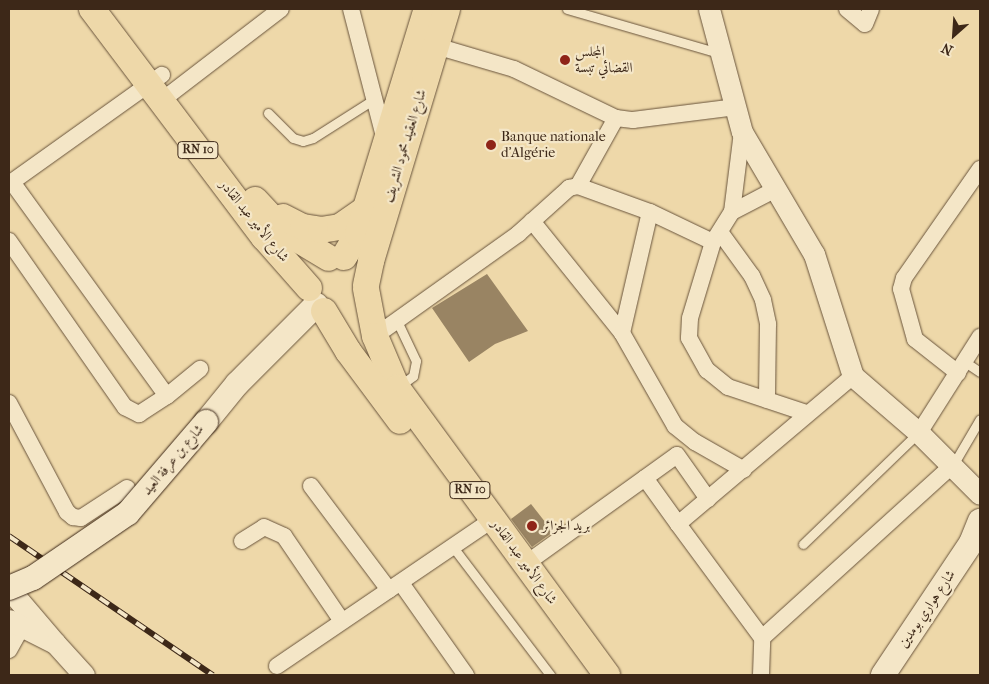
<!DOCTYPE html>
<html>
<head>
<meta charset="utf-8">
<style>
  body { margin:0 }
  #map { position:relative; width:989px; height:684px; overflow:hidden; background:#eed8a9; font-family:"IM FELL French Canon",Amiri,serif }
  div>[style] { position:absolute }
  [style*='--x'] { left:calc(var(--x)*1px); top:calc(var(--y)*1px); width:calc(var(--w)*1px); rotate:calc(var(--a)*1deg) }
  .building>* { inset:0; background:#998463 }
  .roads { filter:drop-shadow(0 0 1px #69543c) drop-shadow(0 0 1px #69543c) }
  .service>* { height:9px; margin:-4.5px; padding:0 4.5px; transform-origin:4.5px; border-radius:4.5px; background:#f4e6c7 }
  .minor>* { height:16px; margin:-8px; padding:0 8px; transform-origin:8px; border-radius:8px; background:#f4e6c7 }
  .tertiary>* { height:21px; margin:-10.5px; padding:0 10.5px; transform-origin:10.5px; border-radius:10.5px; background:#f4e6c7 }
  .secondary>* { height:24px; margin:-12px; padding:0 12px; transform-origin:12px; border-radius:12px; background:#f4e6c7 }
  .primary>* { height:26px; margin:-13px; padding:0 13px; transform-origin:13px; border-radius:13px; background:#eed8a9 }
  .rail>* { height:5.5px; margin-top:-2.75px; transform-origin:0; background:repeating-linear-gradient(90deg,#f4e6c7 0 11px,#3d2818 0 22px); box-sizing:border-box; border-block:1px solid #3d2818 }
  .bridges { filter:drop-shadow(0 0 1px #3d2818) drop-shadow(0 0 1px #3d2818) }
  .secondary-bridge>* { height:24px; margin:-12px; padding:0 12px; transform-origin:12px; border-radius:12px; background:#f4e6c7 }
  .dots>* { width:14px; height:14px; translate:-50% -50%; box-sizing:border-box; border:2px solid #f4e6c7; border-radius:50% }
  span { translate:-50% -50%; white-space:nowrap; text-align:center; line-height:1.15; -webkit-text-stroke:4.5px #f4e6c7; paint-order:stroke }
  .shield-label span { padding:1px 4px; background:#f4e6c7; border:1px solid; border-radius:4px; -webkit-text-stroke-width:0 }
  .shield-label { font-size:12px; color:#3d2818; font-weight:700 }
  .poi-label { font-size:14px; color:#3d2818 }
  .left { translate:0 -50%; text-align:left }
  .street-label { font-size:14px; color:#3d2818 }
  .frame { position:absolute; inset:0; border:10px solid #3d2818; pointer-events:none }
  .north { position:absolute; left:929px; top:10px; width:50px; height:50px; -webkit-text-stroke:4px #f4e6c7; paint-order:stroke; rotate:206deg; font-size:14px; font-weight:700; line-height:20px; text-align:center; color:#3d2818 }
  .north::after { content:''; display:block; margin:auto; width:18px; height:22px; background:#3d2818; clip-path:polygon(50% 0,100% 100%,50% 72%,0 100%) }
</style>
</head>
<body>
<div id="map">
  <div class="building">
    <div style="clip-path:polygon(487px 274px,528px 331px,495px 344px,469px 362px,432px 308px)"></div>
    <div style="clip-path:polygon(531px 504px,553px 532px,532px 547px,511px 519px)"></div>
  </div>
  <div class="roads">
    <div class="service">
      <div style="--x:567;--y:9;--w:157;--a:16.2"></div>
      <div style="--x:268;--y:113;--w:35;--a:45"></div>
      <div style="--x:293;--y:138;--w:10;--a:17"></div>
      <div style="--x:303;--y:141;--w:10;--a:-17"></div>
      <div style="--x:313;--y:138;--w:75;--a:-32.4"></div>
      <div style="--x:397;--y:321;--w:44;--a:64.6"></div>
      <div style="--x:416;--y:361;--w:15;--a:101"></div>
      <div style="--x:413;--y:376;--w:17;--a:144"></div>
      <div style="--x:965;--y:362;--w:18;--a:34"></div>
      <div style="--x:953;--y:465;--w:53;--a:-59.6"></div>
      <div style="--x:803;--y:544;--w:160;--a:-44"></div>
      <div style="--x:453;--y:547;--w:161;--a:52.8"></div>
    </div>
    <div class="minor">
      <div style="--x:351;--y:9;--w:132;--a:75.5"></div>
      <div style="--x:847;--y:9;--w:23;--a:40"></div>
      <div style="--x:865;--y:24;--w:16;--a:-68"></div>
      <div style="--x:436;--y:46;--w:81;--a:16.4"></div>
      <div style="--x:514;--y:69;--w:113;--a:25.7"></div>
      <div style="--x:616;--y:118;--w:17;--a:7"></div>
      <div style="--x:633;--y:120;--w:104;--a:-7.2"></div>
      <div style="--x:161;--y:101;--w:151;--a:-37.5"></div>
      <div style="--x:12;--y:182;--w:264;--a:54.1"></div>
      <div style="--x:167;--y:396;--w:43;--a:-39.3"></div>
      <div style="--x:9;--y:184;--w:188;--a:-35.5"></div>
      <div style="--x:578;--y:186;--w:78;--a:-60.8"></div>
      <div style="--x:732;--y:212;--w:50;--a:-27.6"></div>
      <div style="--x:532;--y:221;--w:144;--a:51.2"></div>
      <div style="--x:622;--y:333;--w:124;--a:-77"></div>
      <div style="--x:720;--y:232;--w:54;--a:54"></div>
      <div style="--x:752;--y:276;--w:26;--a:65"></div>
      <div style="--x:763;--y:300;--w:25;--a:78"></div>
      <div style="--x:768;--y:324;--w:76;--a:90.8"></div>
      <div style="--x:9;--y:241;--w:203;--a:55.1"></div>
      <div style="--x:125;--y:407;--w:16;--a:27"></div>
      <div style="--x:139;--y:414;--w:33;--a:-33"></div>
      <div style="--x:713;--y:242;--w:79;--a:106.8"></div>
      <div style="--x:690;--y:318;--w:20;--a:93"></div>
      <div style="--x:689;--y:338;--w:37;--a:61"></div>
      <div style="--x:707;--y:370;--w:27;--a:39"></div>
      <div style="--x:728;--y:387;--w:82;--a:18.4"></div>
      <div style="--x:622;--y:333;--w:107;--a:60.3"></div>
      <div style="--x:675;--y:426;--w:26;--a:39"></div>
      <div style="--x:695;--y:442;--w:56;--a:29.7"></div>
      <div style="--x:375;--y:336;--w:176;--a:-35.5"></div>
      <div style="--x:518;--y:234;--w:69;--a:-42"></div>
      <div style="--x:569;--y:188;--w:9;--a:-13"></div>
      <div style="--x:578;--y:186;--w:77;--a:19.9"></div>
      <div style="--x:650;--y:212;--w:70;--a:25.5"></div>
      <div style="--x:713;--y:242;--w:36;--a:-58"></div>
      <div style="--x:732;--y:212;--w:81;--a:-82.9"></div>
      <div style="--x:958;--y:373;--w:55;--a:-141.7"></div>
      <div style="--x:915;--y:339;--w:52;--a:-105.6"></div>
      <div style="--x:901;--y:289;--w:11;--a:-75"></div>
      <div style="--x:904;--y:278;--w:133;--a:-55.1"></div>
      <div style="--x:9;--y:403;--w:123;--a:62"></div>
      <div style="--x:67;--y:512;--w:8;--a:40"></div>
      <div style="--x:73;--y:517;--w:8;--a:7"></div>
      <div style="--x:81;--y:518;--w:55;--a:-33.1"></div>
      <div style="--x:919;--y:433;--w:114;--a:-57.6"></div>
      <div style="--x:645;--y:478;--w:57;--a:54.3"></div>
      <div style="--x:678;--y:524;--w:229;--a:-40.2"></div>
      <div style="--x:311;--y:486;--w:130;--a:53.1"></div>
      <div style="--x:678;--y:524;--w:142;--a:53.6"></div>
      <div style="--x:242;--y:541;--w:26;--a:-32"></div>
      <div style="--x:264;--y:527;--w:22;--a:24"></div>
      <div style="--x:284;--y:536;--w:102;--a:55.8"></div>
      <div style="--x:524;--y:565;--w:188;--a:-35.7"></div>
      <div style="--x:677;--y:455;--w:54;--a:54.8"></div>
      <div style="--x:401;--y:583;--w:113;--a:54.8"></div>
      <div style="--x:9;--y:650;--w:26;--a:-61"></div>
      <div style="--x:277;--y:666;--w:260;--a:-34.2"></div>
      <div style="--x:761;--y:675;--w:37;--a:-88"></div>
      <div style="--x:762;--y:638;--w:258;--a:-42.2"></div>
    </div>
    <div class="tertiary">
      <div style="--x:709;--y:9;--w:127;--a:75"></div>
      <div style="--x:742;--y:132;--w:142;--a:59.5"></div>
      <div style="--x:814;--y:254;--w:128;--a:72.3"></div>
      <div style="--x:853;--y:376;--w:87;--a:40.8"></div>
      <div style="--x:919;--y:433;--w:86;--a:45"></div>
      <div style="--x:9;--y:589;--w:71;--a:49.6"></div>
      <div style="--x:55;--y:643;--w:51;--a:-153.4"></div>
      <div style="--x:55;--y:643;--w:43;--a:47.8"></div>
    </div>
    <div class="secondary">
      <div style="--x:206;--y:422;--w:49;--a:-50.8"></div>
      <div style="--x:237;--y:384;--w:112;--a:-45"></div>
      <div style="--x:883;--y:675;--w:159;--a:-56.3"></div>
      <div style="--x:971;--y:543;--w:24;--a:-68"></div>
    </div>
    <div class="primary">
      <div style="--x:92;--y:9;--w:286;--a:53"></div>
      <div style="--x:264;--y:237;--w:68;--a:48.6"></div>
      <div style="--x:255;--y:200;--w:42;--a:46.9"></div>
      <div style="--x:284;--y:231;--w:52;--a:31"></div>
      <div style="--x:283;--y:217;--w:22;--a:27"></div>
      <div style="--x:303;--y:227;--w:18;--a:9"></div>
      <div style="--x:321;--y:230;--w:19;--a:-9"></div>
      <div style="--x:340;--y:227;--w:32;--a:-35"></div>
      <div style="--x:344;--y:257;--w:27;--a:-59"></div>
      <div style="--x:358;--y:234;--w:235;--a:-73"></div>
      <div style="--x:366;--y:285;--w:25;--a:-78"></div>
      <div style="--x:371;--y:261;--w:263;--a:-73.2"></div>
      <div style="--x:366;--y:289;--w:48;--a:79.2"></div>
      <div style="--x:375;--y:336;--w:56;--a:67.1"></div>
      <div style="--x:397;--y:388;--w:356;--a:53.8"></div>
      <div style="--x:324;--y:311;--w:47;--a:59"></div>
      <div style="--x:348;--y:351;--w:87;--a:53.4"></div>
    </div>
  </div>
  <div class="rail">
    <div style="--x:9;--y:536;--w:247;--a:34.3"></div>
  </div>
  <div class="bridges">
    <div class="secondary-bridge">
      <div style="--x:9;--y:588;--w:26;--a:-23"></div>
      <div style="--x:33;--y:578;--w:115;--a:-34.4"></div>
      <div style="--x:128;--y:513;--w:120;--a:-49.4"></div>
    </div>
  </div>
  <div class="dots">
    <div style="left:565px;top:60px;background:#8f2418"></div>
    <div style="left:491px;top:145px;background:#8f2418"></div>
    <div style="left:532px;top:526px;background:#8f2418"></div>
  </div>
  <div class="shield-label">
    <span style="left:198px;top:150px">RN 10</span>
    <span style="left:470px;top:490px">RN 10</span>
  </div>
  <div class="poi-label">
    <span class="left" style="left:575px;top:60px">المجلس<br>القضائي تبسة</span>
    <span class="left" style="left:501px;top:145px">Banque nationale<br>d'Algérie</span>
    <span class="left" style="left:542px;top:526px">بريد الجزائر</span>
  </div>
  <div class="street-label">
    <span style="left:405px;top:146px;rotate:-73deg">شارع العقيد محمود الشريف</span>
    <span style="left:254px;top:221px;rotate:51deg">شارع الأمير عبد القادر</span>
    <span style="left:173px;top:460px;rotate:-50deg">شارع بن عرفة العيد</span>
    <span style="left:524px;top:562px;rotate:54deg">شارع الأمير عبد القادر</span>
    <span style="left:927px;top:609px;rotate:-56deg">شارع هواري بومدين</span>
  </div>
  <div class="frame"></div>
  <div class="north">N</div>
</div>
</body>
</html>
